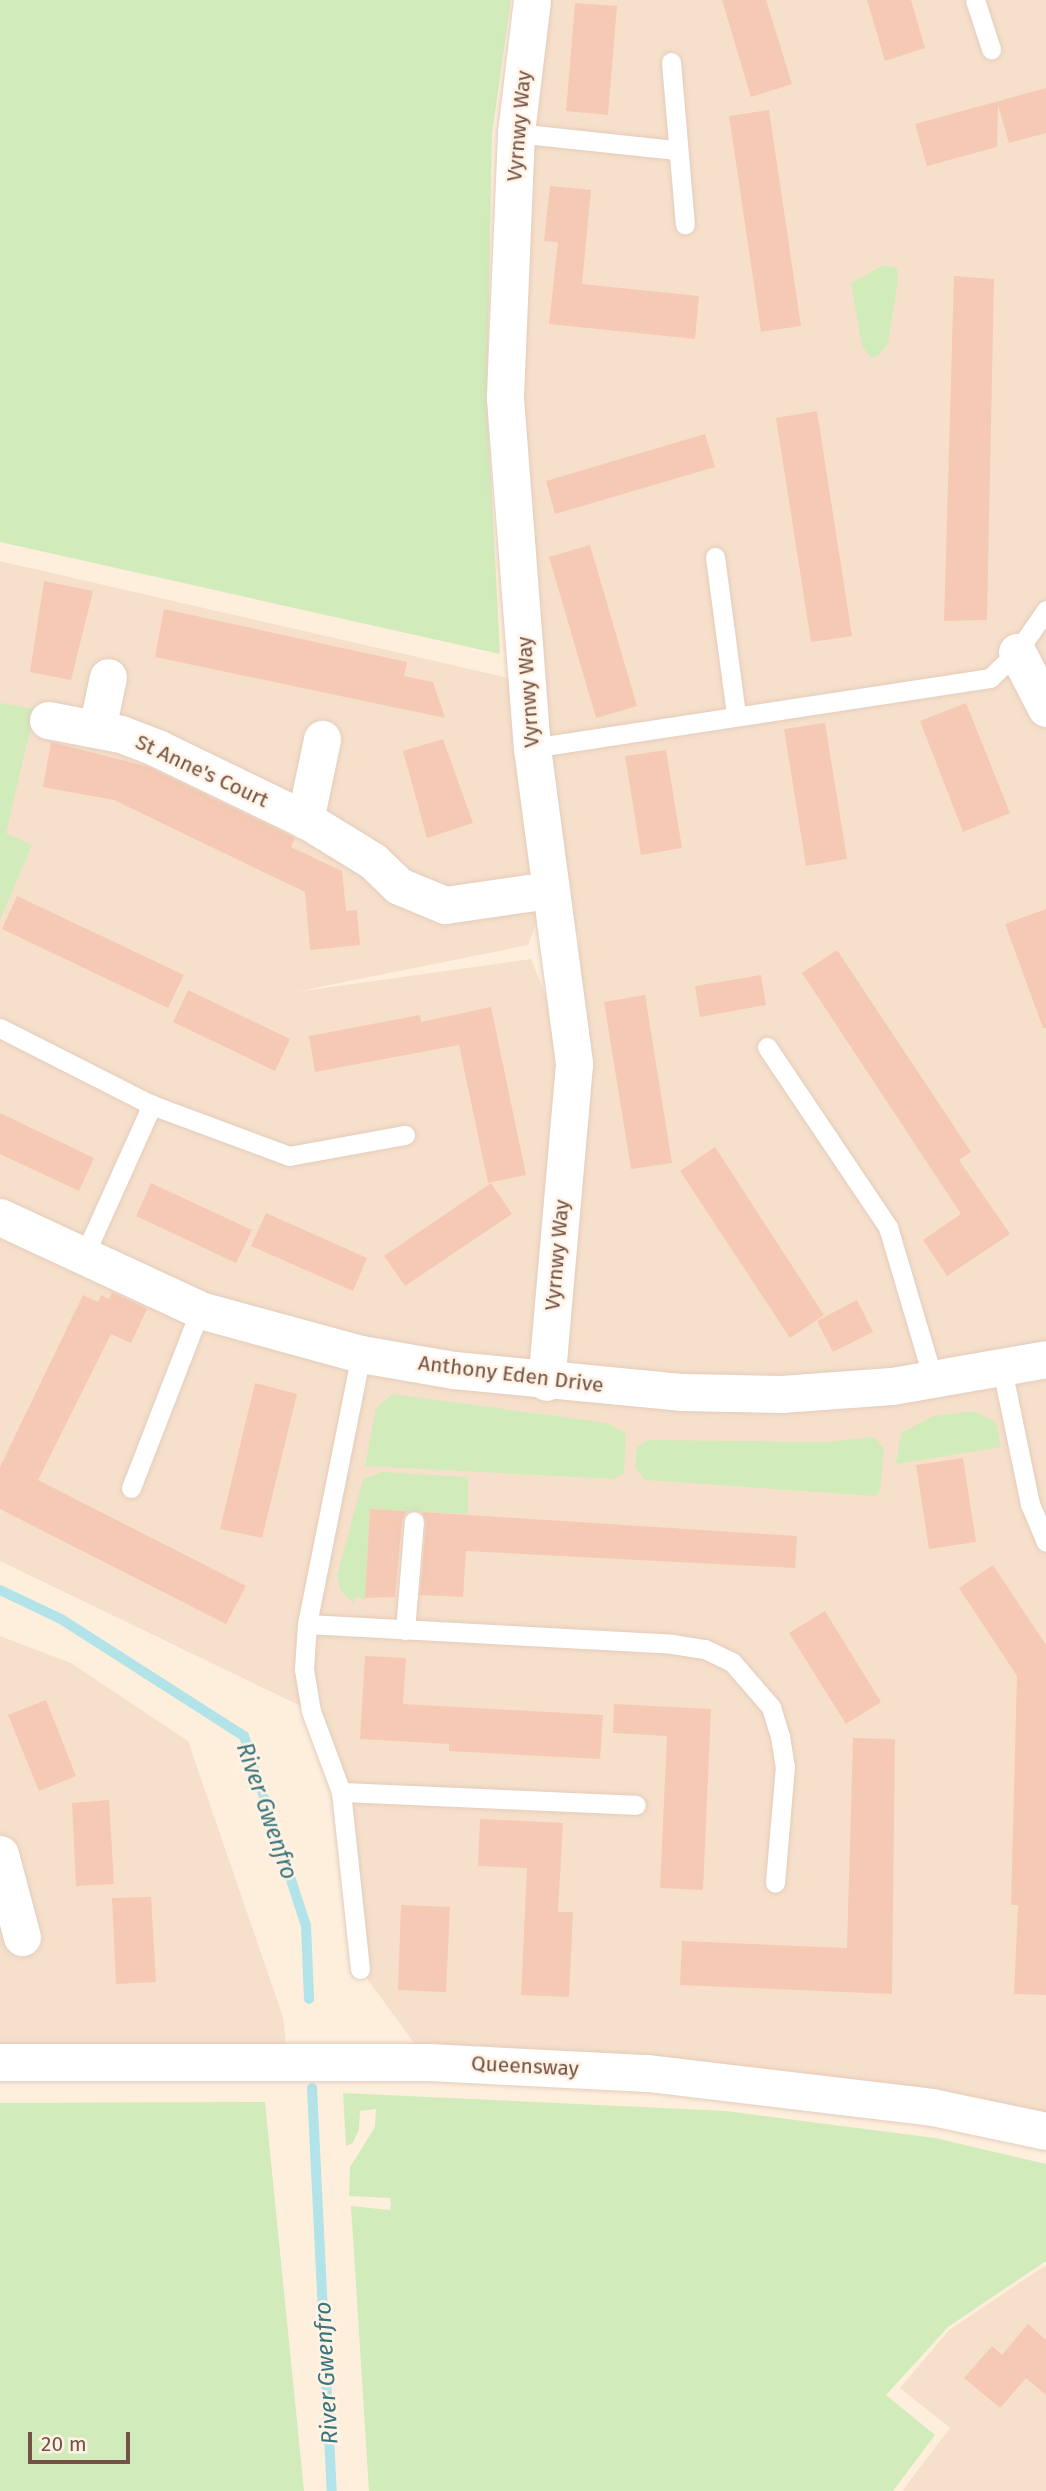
<!DOCTYPE html>
<html>
<head>
<meta charset="utf-8">
<style>
  body { margin:0 }
  #map { position:relative; width:1046px; height:2491px; overflow:hidden; background:#feefdd; font-family:"Fira Sans",sans-serif }
  div>[style] { position:absolute }
  [style*='--x'] { left:calc(var(--x)*1px); top:calc(var(--y)*1px); width:calc(var(--w)*1px); rotate:calc(var(--a)*1deg) }
  .residential>* { inset:0; background:#f6e0cb }
  .green>* { inset:0; background:#d2ebbb }
  .stream>* { height:10px; margin:-5px; padding:0 5px; transform-origin:5px; border-radius:5px; background:#b1e3e8 }
  .building>* { inset:0; background:#f5c9b3 }
  .roads { filter:drop-shadow(0 0 2px #e4ccbc) drop-shadow(0 0 2px #e4ccbc) }
  .service>* { height:19px; margin:-9.5px; padding:0 9.5px; transform-origin:9.5px; border-radius:9.5px; background:#fff }
  .minor>* { height:37px; margin:-18.5px; padding:0 18.5px; transform-origin:18.5px; border-radius:18.5px; background:#fff }
  span { translate:-50% -50%; white-space:nowrap; text-align:center; line-height:1.15; -webkit-text-stroke:5px #fff3e5; paint-order:stroke }
  .street-label { font-size:21px; color:#745245 }
  .water-label { font-size:23px; color:#38757c; font-style:italic }
  .scale { position:absolute; left:28px; top:2432px; width:102px; height:32px; box-sizing:border-box; border:4px solid #745245; border-top:0; padding-left:9px; font-size:21px; line-height:24px; white-space:nowrap; color:#745245; -webkit-text-stroke:5px #fff3e5; paint-order:stroke }
</style>
</head>
<body>
<div id="map">
  <div class="residential">
    <div style="clip-path:polygon(evenodd,542px 0,1046px 0,1046px 2131px,428px 2062px,360px 1969px,341px 1792px,311px 1711px,0 1561px,0 561px,526px 682px,505px 398px,542px 0,549px 891px,579px 935px,573px 1062px,531px 959px,295px 992px,528px 945px,549px 891px)"></div>
    <div style="clip-path:polygon(0 1636px,71px 1663px,188px 1741px,283px 2017px,288px 2062px,0 2064px)"></div>
    <div style="clip-path:polygon(1046px 2265px,1046px 2491px,902px 2491px,950px 2428px,900px 2388px,949px 2330px)"></div>
  </div>
  <div class="green">
    <div style="clip-path:polygon(0 0,511px 0,492px 134px,487px 401px,500px 654px,0 542px)"></div>
    <div style="clip-path:polygon(884px 265px,897px 268px,898px 279px,888px 344px,878px 356px,871px 358px,862px 346px,851px 283px)"></div>
    <div style="clip-path:polygon(0 703px,35px 709px,6px 833px,32px 845px,0 920px)"></div>
    <div style="clip-path:polygon(393px 1394px,607px 1423px,626px 1434px,624px 1473px,614px 1479px,365px 1466px,376px 1408px)"></div>
    <div style="clip-path:polygon(973px 1411px,996px 1422px,1001px 1447px,896px 1464px,901px 1433px,934px 1416px)"></div>
    <div style="clip-path:polygon(874px 1437px,884px 1449px,880px 1491px,875px 1496px,645px 1480px,635px 1468px,637px 1447px,648px 1440px,828px 1442px)"></div>
    <div style="clip-path:polygon(382px 1472px,468px 1477px,468px 1514px,370px 1509px,365px 1601px,357px 1596px,353px 1603px,341px 1591px,337px 1576px,363px 1479px)"></div>
    <div style="clip-path:polygon(343px 2093px,726px 2111px,935px 2138px,1046px 2164px,1046px 2261px,948px 2327px,886px 2395px,935px 2435px,893px 2491px,369px 2491px,351px 2206px,390px 2210px,391px 2205px,390px 2198px,349px 2196px,350px 2167px,375px 2127px,376px 2109px,360px 2111px,359px 2129px,353px 2143px,346px 2146px)"></div>
    <div style="clip-path:polygon(265px 2102px,304px 2491px,0 2491px,0 2103px)"></div>
  </div>
  <div class="stream">
    <div style="--x:0;--y:1590;--w:68;--a:25.4"></div>
    <div style="--x:61;--y:1619;--w:217;--a:32.6"></div>
    <div style="--x:244;--y:1736;--w:200;--a:71.9"></div>
    <div style="--x:306;--y:1926;--w:73;--a:87.6"></div>
    <div style="--x:312;--y:2088;--w:403;--a:87.2"></div>
  </div>
  <div class="building">
    <div style="clip-path:polygon(722px 0,766px 0,792px 84px,751px 97px)"></div>
    <div style="clip-path:polygon(867px 0,911px 0,925px 48px,885px 61px)"></div>
    <div style="clip-path:polygon(575px 3px,617px 6px,608px 115px,566px 111px)"></div>
    <div style="clip-path:polygon(1046px 88px,1046px 133px,1009px 143px,998px 105px,997px 147px,927px 166px,915px 124px)"></div>
    <div style="clip-path:polygon(769px 110px,801px 326px,761px 332px,729px 116px)"></div>
    <div style="clip-path:polygon(550px 186px,591px 190px,582px 284px,699px 296px,695px 339px,549px 324px,558px 242px,544px 241px)"></div>
    <div style="clip-path:polygon(954px 276px,994px 279px,987px 620px,944px 621px)"></div>
    <div style="clip-path:polygon(817px 411px,852px 636px,811px 642px,776px 418px)"></div>
    <div style="clip-path:polygon(705px 434px,715px 467px,555px 514px,546px 481px)"></div>
    <div style="clip-path:polygon(590px 545px,637px 706px,596px 718px,549px 557px)"></div>
    <div style="clip-path:polygon(44px 581px,93px 591px,71px 680px,30px 672px)"></div>
    <div style="clip-path:polygon(164px 609px,407px 662px,404px 676px,433px 682px,445px 718px,155px 657px)"></div>
    <div style="clip-path:polygon(966px 703px,1010px 813px,963px 832px,920px 721px)"></div>
    <div style="clip-path:polygon(825px 723px,847px 859px,806px 866px,784px 729px)"></div>
    <div style="clip-path:polygon(443px 739px,473px 823px,427px 838px,403px 751px)"></div>
    <div style="clip-path:polygon(51px 742px,149px 767px,295px 838px,291px 847px,342px 871px,346px 911px,357px 910px,360px 945px,310px 950px,305px 892px,114px 800px,43px 787px)"></div>
    <div style="clip-path:polygon(666px 750px,682px 848px,641px 855px,625px 756px)"></div>
    <div style="clip-path:polygon(17px 896px,184px 975px,168px 1008px,2px 929px)"></div>
    <div style="clip-path:polygon(1046px 909px,1046px 1028px,1043px 1028px,1005px 924px)"></div>
    <div style="clip-path:polygon(837px 950px,971px 1152px,959px 1160px,1010px 1234px,947px 1276px,923px 1240px,961px 1214px,802px 973px)"></div>
    <div style="clip-path:polygon(761px 975px,766px 1005px,700px 1017px,695px 986px)"></div>
    <div style="clip-path:polygon(188px 990px,290px 1039px,275px 1071px,173px 1022px)"></div>
    <div style="clip-path:polygon(645px 995px,672px 1163px,631px 1169px,604px 1002px)"></div>
    <div style="clip-path:polygon(491px 1007px,526px 1175px,488px 1183px,459px 1045px,315px 1072px,309px 1036px,420px 1015px,421px 1022px)"></div>
    <div style="clip-path:polygon(0 1113px,94px 1158px,79px 1191px,0 1154px)"></div>
    <div style="clip-path:polygon(715px 1147px,824px 1315px,790px 1338px,680px 1171px)"></div>
    <div style="clip-path:polygon(151px 1183px,252px 1230px,236px 1263px,136px 1216px)"></div>
    <div style="clip-path:polygon(491px 1183px,512px 1214px,405px 1286px,384px 1256px)"></div>
    <div style="clip-path:polygon(266px 1213px,367px 1258px,353px 1291px,251px 1246px)"></div>
    <div style="clip-path:polygon(112px 1292px,147px 1309px,131px 1343px,111px 1334px,38px 1480px,246px 1586px,226px 1624px,0 1509px,0 1467px,83px 1295px,98px 1302px,101px 1295px,109px 1299px)"></div>
    <div style="clip-path:polygon(857px 1300px,873px 1332px,833px 1352px,817px 1321px)"></div>
    <div style="clip-path:polygon(255px 1383px,297px 1394px,262px 1538px,220px 1529px)"></div>
    <div style="clip-path:polygon(963px 1458px,976px 1542px,929px 1549px,916px 1465px)"></div>
    <div style="clip-path:polygon(370px 1509px,407px 1511px,402px 1520px,395px 1597px,365px 1598px)"></div>
    <div style="clip-path:polygon(422px 1512px,797px 1536px,795px 1568px,466px 1551px,463px 1597px,420px 1595px,426px 1522px)"></div>
    <div style="clip-path:polygon(993px 1565px,1046px 1645px,1046px 1995px,1014px 1994px,1018px 1905px,1011px 1905px,1017px 1676px,959px 1588px)"></div>
    <div style="clip-path:polygon(825px 1611px,881px 1702px,846px 1724px,789px 1633px)"></div>
    <div style="clip-path:polygon(365px 1656px,406px 1658px,403px 1704px,603px 1715px,600px 1759px,449px 1751px,449px 1744px,360px 1739px)"></div>
    <div style="clip-path:polygon(46px 1700px,76px 1776px,39px 1791px,8px 1715px)"></div>
    <div style="clip-path:polygon(614px 1704px,711px 1709px,703px 1890px,660px 1888px,667px 1736px,613px 1733px)"></div>
    <div style="clip-path:polygon(853px 1738px,895px 1739px,892px 1994px,680px 1985px,682px 1941px,847px 1948px)"></div>
    <div style="clip-path:polygon(109px 1800px,114px 1884px,76px 1886px,72px 1803px)"></div>
    <div style="clip-path:polygon(480px 1819px,563px 1823px,558px 1912px,573px 1912px,569px 1997px,521px 1995px,527px 1868px,478px 1866px)"></div>
    <div style="clip-path:polygon(151px 1897px,156px 1982px,116px 1984px,112px 1898px)"></div>
    <div style="clip-path:polygon(401px 1905px,450px 1907px,446px 1992px,398px 1990px)"></div>
    <div style="clip-path:polygon(1028px 2324px,1046px 2340px,1046px 2395px,1026px 2378px,1000px 2408px,964px 2378px,992px 2346px,1002px 2355px)"></div>
  </div>
  <div class="roads">
    <div class="service">
      <div style="--x:975;--y:0;--w:52;--a:71.9"></div>
      <div style="--x:671;--y:62;--w:163;--a:85.1"></div>
      <div style="--x:516;--y:133;--w:161;--a:6.1"></div>
      <div style="--x:715;--y:557;--w:159;--a:82.4"></div>
      <div style="--x:532;--y:748;--w:463;--a:-8.7"></div>
      <div style="--x:990;--y:678;--w:37;--a:-44"></div>
      <div style="--x:1017;--y:652;--w:51;--a:-55.4"></div>
      <div style="--x:0;--y:1028;--w:170;--a:26.9"></div>
      <div style="--x:152;--y:1105;--w:146;--a:20.4"></div>
      <div style="--x:289;--y:1156;--w:118;--a:-10.3"></div>
      <div style="--x:767;--y:1047;--w:217;--a:56.1"></div>
      <div style="--x:888;--y:1227;--w:159;--a:73.5"></div>
      <div style="--x:84;--y:1256;--w:166;--a:-65.8"></div>
      <div style="--x:1002;--y:1369;--w:138;--a:78.3"></div>
      <div style="--x:1030;--y:1504;--w:41;--a:67.2"></div>
      <div style="--x:131;--y:1488;--w:191;--a:-68.8"></div>
      <div style="--x:307;--y:1624;--w:366;--a:3.1"></div>
      <div style="--x:672;--y:1644;--w:33;--a:9"></div>
      <div style="--x:705;--y:1649;--w:30;--a:26"></div>
      <div style="--x:732;--y:1662;--w:60;--a:49.1"></div>
      <div style="--x:771;--y:1707;--w:30;--a:73"></div>
      <div style="--x:780;--y:1736;--w:30;--a:81"></div>
      <div style="--x:785;--y:1766;--w:117;--a:94.9"></div>
      <div style="--x:405;--y:1630;--w:109;--a:-85.3"></div>
      <div style="--x:341;--y:1792;--w:295;--a:2.5"></div>
      <div style="--x:360;--y:1969;--w:178;--a:-96.1"></div>
      <div style="--x:341;--y:1792;--w:86;--a:-110.3"></div>
      <div style="--x:311;--y:1711;--w:43;--a:-99.5"></div>
      <div style="--x:304;--y:1669;--w:45;--a:-86.2"></div>
      <div style="--x:307;--y:1624;--w:275;--a:-78.7"></div>
    </div>
    <div class="minor">
      <div style="--x:532;--y:0;--w:134;--a:96.9"></div>
      <div style="--x:516;--y:133;--w:265;--a:92.4"></div>
      <div style="--x:505;--y:398;--w:351;--a:85.6"></div>
      <div style="--x:532;--y:748;--w:319;--a:82.4"></div>
      <div style="--x:574;--y:1064;--w:319;--a:95"></div>
      <div style="--x:1017;--y:652;--w:63;--a:62.6"></div>
      <div style="--x:48;--y:720;--w:74;--a:10.9"></div>
      <div style="--x:121;--y:734;--w:39;--a:21"></div>
      <div style="--x:157;--y:748;--w:168;--a:25.8"></div>
      <div style="--x:308;--y:821;--w:76;--a:31.6"></div>
      <div style="--x:373;--y:861;--w:36;--a:44"></div>
      <div style="--x:399;--y:886;--w:50;--a:22.4"></div>
      <div style="--x:445;--y:905;--w:105;--a:-8.2"></div>
      <div style="--x:97;--y:729;--w:53;--a:-78.1"></div>
      <div style="--x:305;--y:820;--w:83;--a:-78.1"></div>
      <div style="--x:0;--y:1217;--w:221;--a:24.9"></div>
      <div style="--x:200;--y:1310;--w:167;--a:15.3"></div>
      <div style="--x:361;--y:1354;--w:94;--a:9.8"></div>
      <div style="--x:454;--y:1370;--w:230;--a:5.5"></div>
      <div style="--x:683;--y:1392;--w:98;--a:1.2"></div>
      <div style="--x:781;--y:1394;--w:111;--a:-4.1"></div>
      <div style="--x:892;--y:1386;--w:156;--a:-9.9"></div>
      <div style="--x:0;--y:1854;--w:86;--a:75.2"></div>
      <div style="--x:0;--y:2062;--w:428;--a:0"></div>
      <div style="--x:428;--y:2062;--w:220;--a:2.9"></div>
      <div style="--x:648;--y:2073;--w:286;--a:6.8"></div>
      <div style="--x:932;--y:2107;--w:116;--a:11.9"></div>
    </div>
  </div>
  <div class="street-label">
    <span style="left:519px;top:126px;rotate:-85deg">Vyrnwy Way</span>
    <span style="left:528px;top:692px;rotate:-94deg">Vyrnwy Way</span>
    <span style="left:202px;top:771px;rotate:25deg">St Anne's Court</span>
    <span style="left:557px;top:1255px;rotate:-85deg">Vyrnwy Way</span>
    <span style="left:511px;top:1374px;rotate:7deg">Anthony Eden Drive</span>
    <span style="left:525px;top:2066px;rotate:3deg">Queensway</span>
  </div>
  <div class="water-label">
    <span style="left:267px;top:1811px;rotate:71deg">River Gwenfro</span>
    <span style="left:326px;top:2373px;rotate:-93deg">River Gwenfro</span>
  </div>
  <div class="scale">20 m</div>
</div>
</body>
</html>
